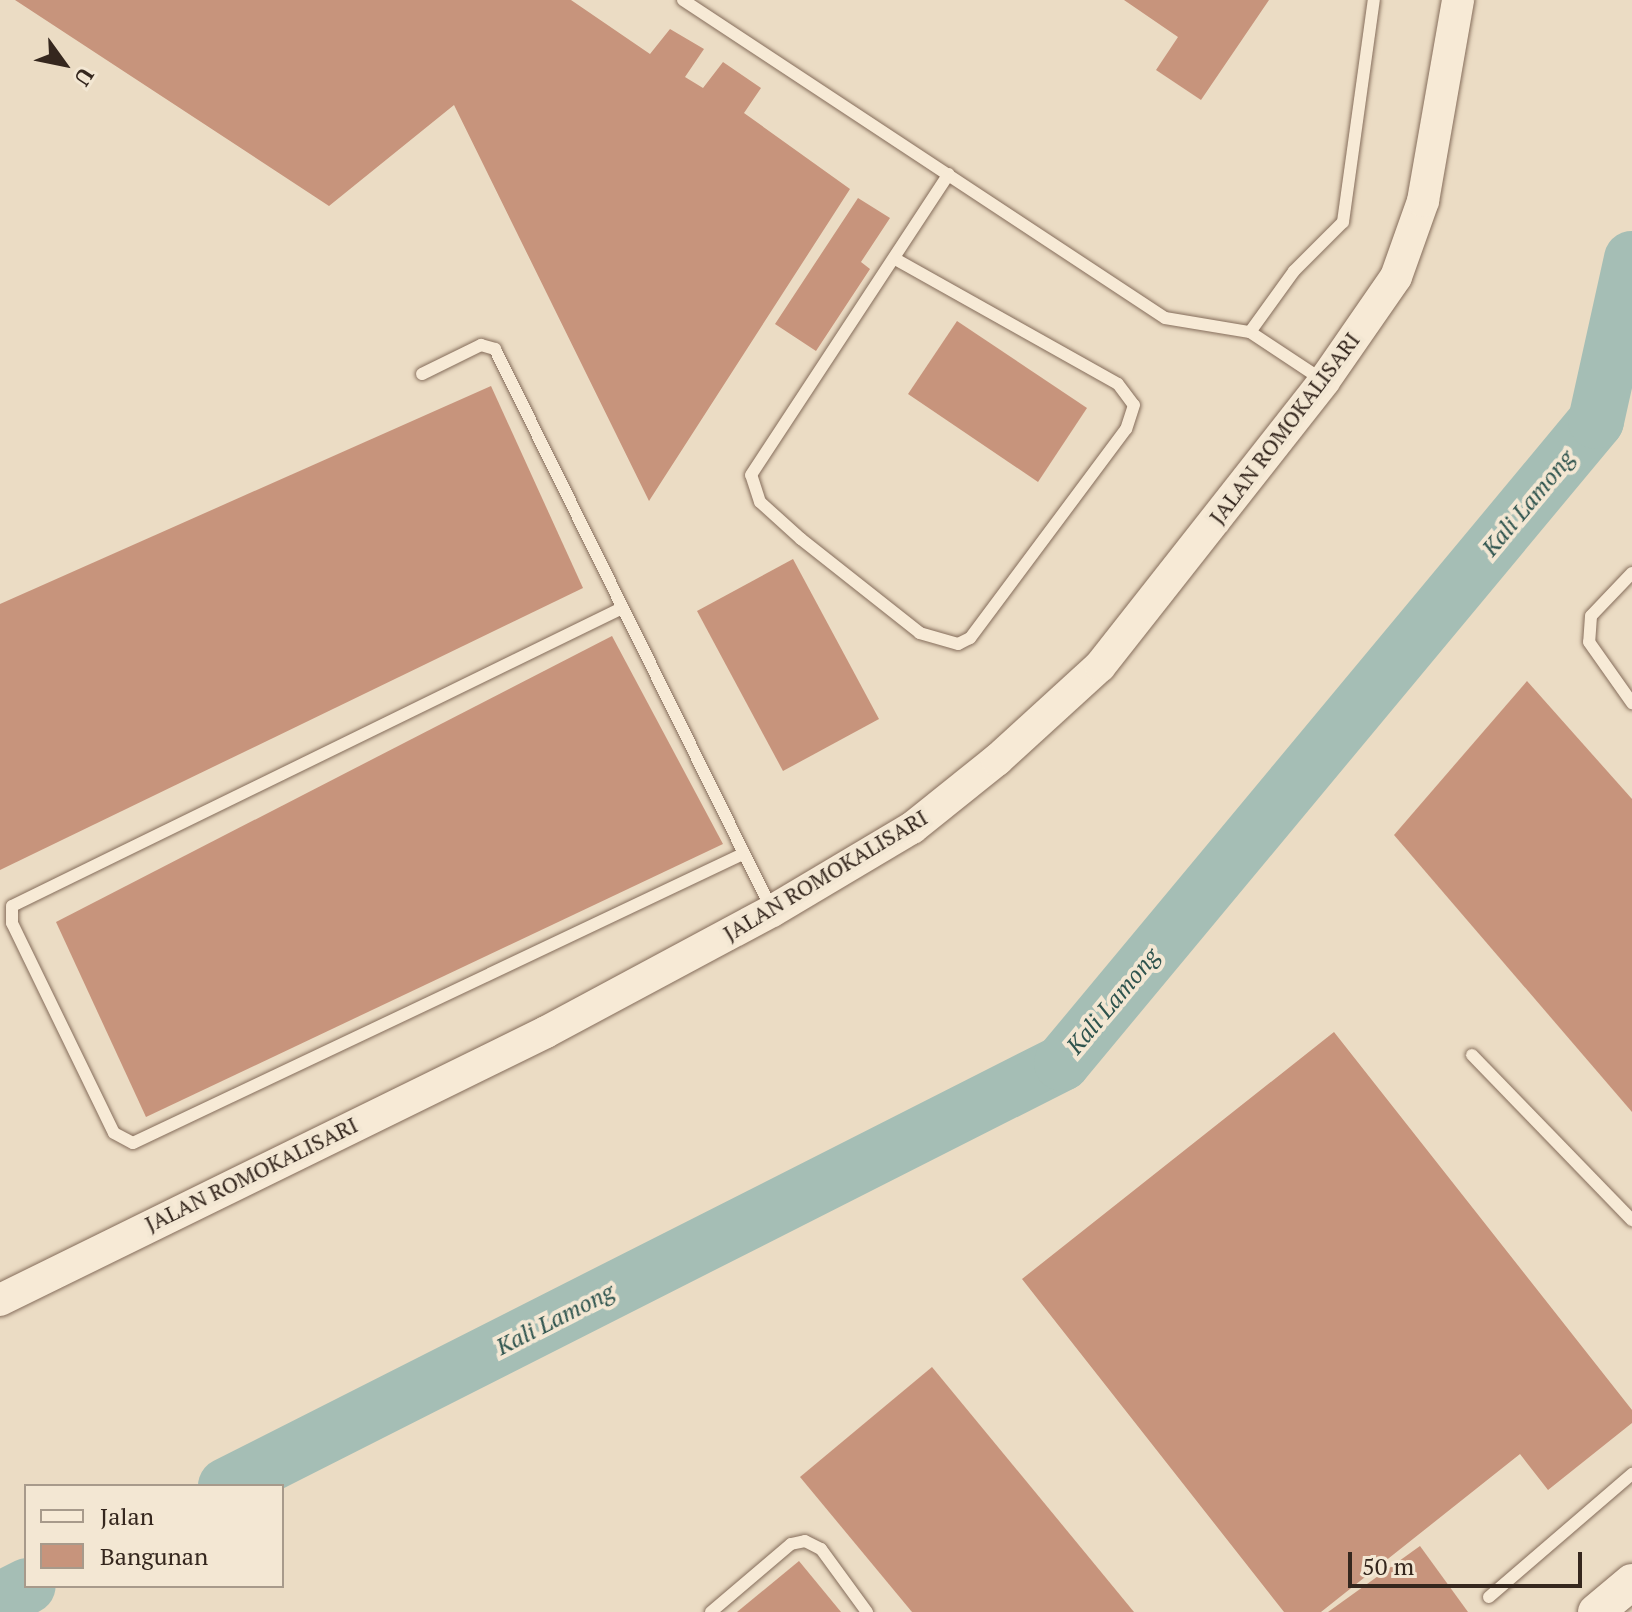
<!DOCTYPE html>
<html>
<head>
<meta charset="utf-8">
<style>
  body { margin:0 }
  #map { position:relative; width:1632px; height:1612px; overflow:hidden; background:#ebdcc4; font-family:"PT Serif",serif }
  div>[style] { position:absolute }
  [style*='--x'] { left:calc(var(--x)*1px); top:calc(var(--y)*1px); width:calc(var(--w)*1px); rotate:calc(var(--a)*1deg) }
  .river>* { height:56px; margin:-28px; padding:0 28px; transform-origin:28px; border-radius:28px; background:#a5beb5 }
  .building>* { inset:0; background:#c7947c }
  .roads { filter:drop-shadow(0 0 2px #856d5b) drop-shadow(0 0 2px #856d5b) }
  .service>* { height:12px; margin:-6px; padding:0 6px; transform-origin:6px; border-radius:6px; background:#f7ead6 }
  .tertiary>* { height:32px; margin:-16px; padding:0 16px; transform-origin:16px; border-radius:16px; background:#f7ead6 }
  .secondary>* { height:36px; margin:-18px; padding:0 18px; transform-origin:18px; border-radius:18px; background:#f7ead6 }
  span { translate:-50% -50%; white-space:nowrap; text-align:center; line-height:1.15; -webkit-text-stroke:8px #f3e7d3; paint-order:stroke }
  .street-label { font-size:22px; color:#35271e }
  .water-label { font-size:24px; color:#2f544e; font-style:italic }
  .legend { position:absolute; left:24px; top:1484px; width:260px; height:104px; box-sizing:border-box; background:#f3e7d3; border:2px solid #a79a8b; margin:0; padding:10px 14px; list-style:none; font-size:24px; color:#35271e }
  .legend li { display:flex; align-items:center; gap:16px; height:40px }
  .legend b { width:40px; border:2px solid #a79a8b }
  .north { position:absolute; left:24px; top:24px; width:80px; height:80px; -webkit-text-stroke:6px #f3e7d3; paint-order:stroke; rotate:123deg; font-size:22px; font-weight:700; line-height:32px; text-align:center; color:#35271e }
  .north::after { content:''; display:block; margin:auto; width:28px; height:36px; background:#35271e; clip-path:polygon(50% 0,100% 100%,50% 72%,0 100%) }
  .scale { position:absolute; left:1348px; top:1552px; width:234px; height:36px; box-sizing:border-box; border:4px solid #35271e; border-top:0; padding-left:10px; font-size:24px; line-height:28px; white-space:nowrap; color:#35271e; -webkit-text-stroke:6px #f3e7d3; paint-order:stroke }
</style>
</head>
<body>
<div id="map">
  <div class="river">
    <div style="--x:226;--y:1486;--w:937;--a:-26.84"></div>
    <div style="--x:1062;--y:1063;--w:835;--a:-50.25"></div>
    <div style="--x:1596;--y:421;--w:166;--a:-77.5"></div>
    <div style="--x:0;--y:1600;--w:31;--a:-27"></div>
  </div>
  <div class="building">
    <div style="clip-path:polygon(15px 0,571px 0,650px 54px,670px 29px,704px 49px,685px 77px,703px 88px,723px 62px,761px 88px,744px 113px,850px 189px,649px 501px,454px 105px,329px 206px)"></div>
    <div style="clip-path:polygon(1124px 0,1269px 0,1201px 100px,1156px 70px,1178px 37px)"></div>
    <div style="clip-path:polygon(858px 198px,890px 218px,861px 262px,870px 269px,816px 351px,775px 324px)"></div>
    <div style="clip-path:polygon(957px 321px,1087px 408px,1038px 482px,908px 394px)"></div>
    <div style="clip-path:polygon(491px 386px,583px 588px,0 870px,0 604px)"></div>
    <div style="clip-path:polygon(793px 559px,879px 719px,783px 771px,697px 611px)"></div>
    <div style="clip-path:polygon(612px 636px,723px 844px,146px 1117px,56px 922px)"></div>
    <div style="clip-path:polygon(1527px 681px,1632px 799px,1632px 1112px,1394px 835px)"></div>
    <div style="clip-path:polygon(1334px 1032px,1632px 1410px,1632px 1423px,1548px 1490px,1520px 1454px,1321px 1612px,1284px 1612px,1022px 1279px)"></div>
    <div style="clip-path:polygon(932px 1367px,1050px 1510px,1134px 1612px,912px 1612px,800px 1477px)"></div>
    <div style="clip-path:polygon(1420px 1546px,1468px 1612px,1328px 1612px)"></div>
    <div style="clip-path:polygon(799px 1561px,841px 1612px,737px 1612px)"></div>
  </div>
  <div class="roads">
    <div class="service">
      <div style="--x:683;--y:0;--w:577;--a:33.41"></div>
      <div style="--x:1165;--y:318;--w:86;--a:9.4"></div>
      <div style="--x:1250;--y:332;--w:89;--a:33.5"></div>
      <div style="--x:897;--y:260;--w:253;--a:29.3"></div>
      <div style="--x:1118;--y:384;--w:26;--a:53"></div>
      <div style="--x:1134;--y:405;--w:25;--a:108"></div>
      <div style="--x:1126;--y:429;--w:261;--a:126.7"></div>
      <div style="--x:970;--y:638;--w:13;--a:153"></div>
      <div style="--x:958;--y:644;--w:40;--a:-164"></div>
      <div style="--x:920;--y:633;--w:152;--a:-141.7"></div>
      <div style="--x:801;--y:539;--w:55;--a:-137.9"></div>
      <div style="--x:760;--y:502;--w:28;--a:-108"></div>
      <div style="--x:751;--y:475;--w:360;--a:-56.7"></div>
      <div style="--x:1250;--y:332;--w:75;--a:-54.2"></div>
      <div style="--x:1294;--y:271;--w:69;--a:-45"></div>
      <div style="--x:1343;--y:222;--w:224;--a:-82.1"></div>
      <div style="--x:422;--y:374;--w:66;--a:-26.2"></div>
      <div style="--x:481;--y:345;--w:15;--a:16"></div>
      <div style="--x:495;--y:349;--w:623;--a:63.72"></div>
      <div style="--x:1632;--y:573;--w:59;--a:133.6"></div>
      <div style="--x:1591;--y:616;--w:26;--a:94"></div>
      <div style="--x:1589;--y:642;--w:75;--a:54.8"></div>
      <div style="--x:618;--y:610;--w:674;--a:153.97"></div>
      <div style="--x:12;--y:906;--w:17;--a:90"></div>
      <div style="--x:12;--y:923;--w:233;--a:64.1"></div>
      <div style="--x:114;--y:1133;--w:21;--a:28"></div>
      <div style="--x:133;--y:1143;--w:675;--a:-25.35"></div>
      <div style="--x:1472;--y:1055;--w:230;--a:45.9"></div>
      <div style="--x:1489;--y:1597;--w:189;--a:-40.7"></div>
      <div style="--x:711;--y:1612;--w:105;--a:-40.4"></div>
      <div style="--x:791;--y:1544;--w:14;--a:-12"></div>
      <div style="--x:805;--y:1541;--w:18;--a:27"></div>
      <div style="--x:821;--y:1549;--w:78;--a:53.9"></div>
    </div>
    <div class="tertiary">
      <div style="--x:0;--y:1300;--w:608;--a:-26.14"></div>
      <div style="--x:546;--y:1032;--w:256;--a:-28.2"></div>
      <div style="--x:772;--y:911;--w:163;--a:-30.7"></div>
      <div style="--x:912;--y:828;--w:109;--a:-38.7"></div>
      <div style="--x:997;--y:760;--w:139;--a:-42.4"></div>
      <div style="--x:1100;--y:666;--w:362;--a:-51.8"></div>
      <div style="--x:1324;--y:381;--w:126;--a:-55.3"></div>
      <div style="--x:1396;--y:277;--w:81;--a:-70.4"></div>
      <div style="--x:1423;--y:201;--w:204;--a:-80.1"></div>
    </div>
    <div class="secondary">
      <div style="--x:1596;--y:1612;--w:47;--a:-39.8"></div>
    </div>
  </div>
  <div class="street-label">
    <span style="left:1284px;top:428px;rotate:-53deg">JALAN ROMOKALISARI</span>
    <span style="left:825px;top:875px;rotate:-31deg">JALAN ROMOKALISARI</span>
    <span style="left:251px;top:1174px;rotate:-26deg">JALAN ROMOKALISARI</span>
  </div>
  <div class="water-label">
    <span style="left:1528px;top:503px;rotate:-50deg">Kali Lamong</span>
    <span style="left:1113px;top:1001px;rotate:-50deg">Kali Lamong</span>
    <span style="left:555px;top:1319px;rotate:-27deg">Kali Lamong</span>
  </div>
  <ul class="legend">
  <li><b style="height:10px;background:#f7ead6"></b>Jalan</li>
  <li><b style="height:22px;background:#c7947c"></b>Bangunan</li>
  </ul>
  <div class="north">U</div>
  <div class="scale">50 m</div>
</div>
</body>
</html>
